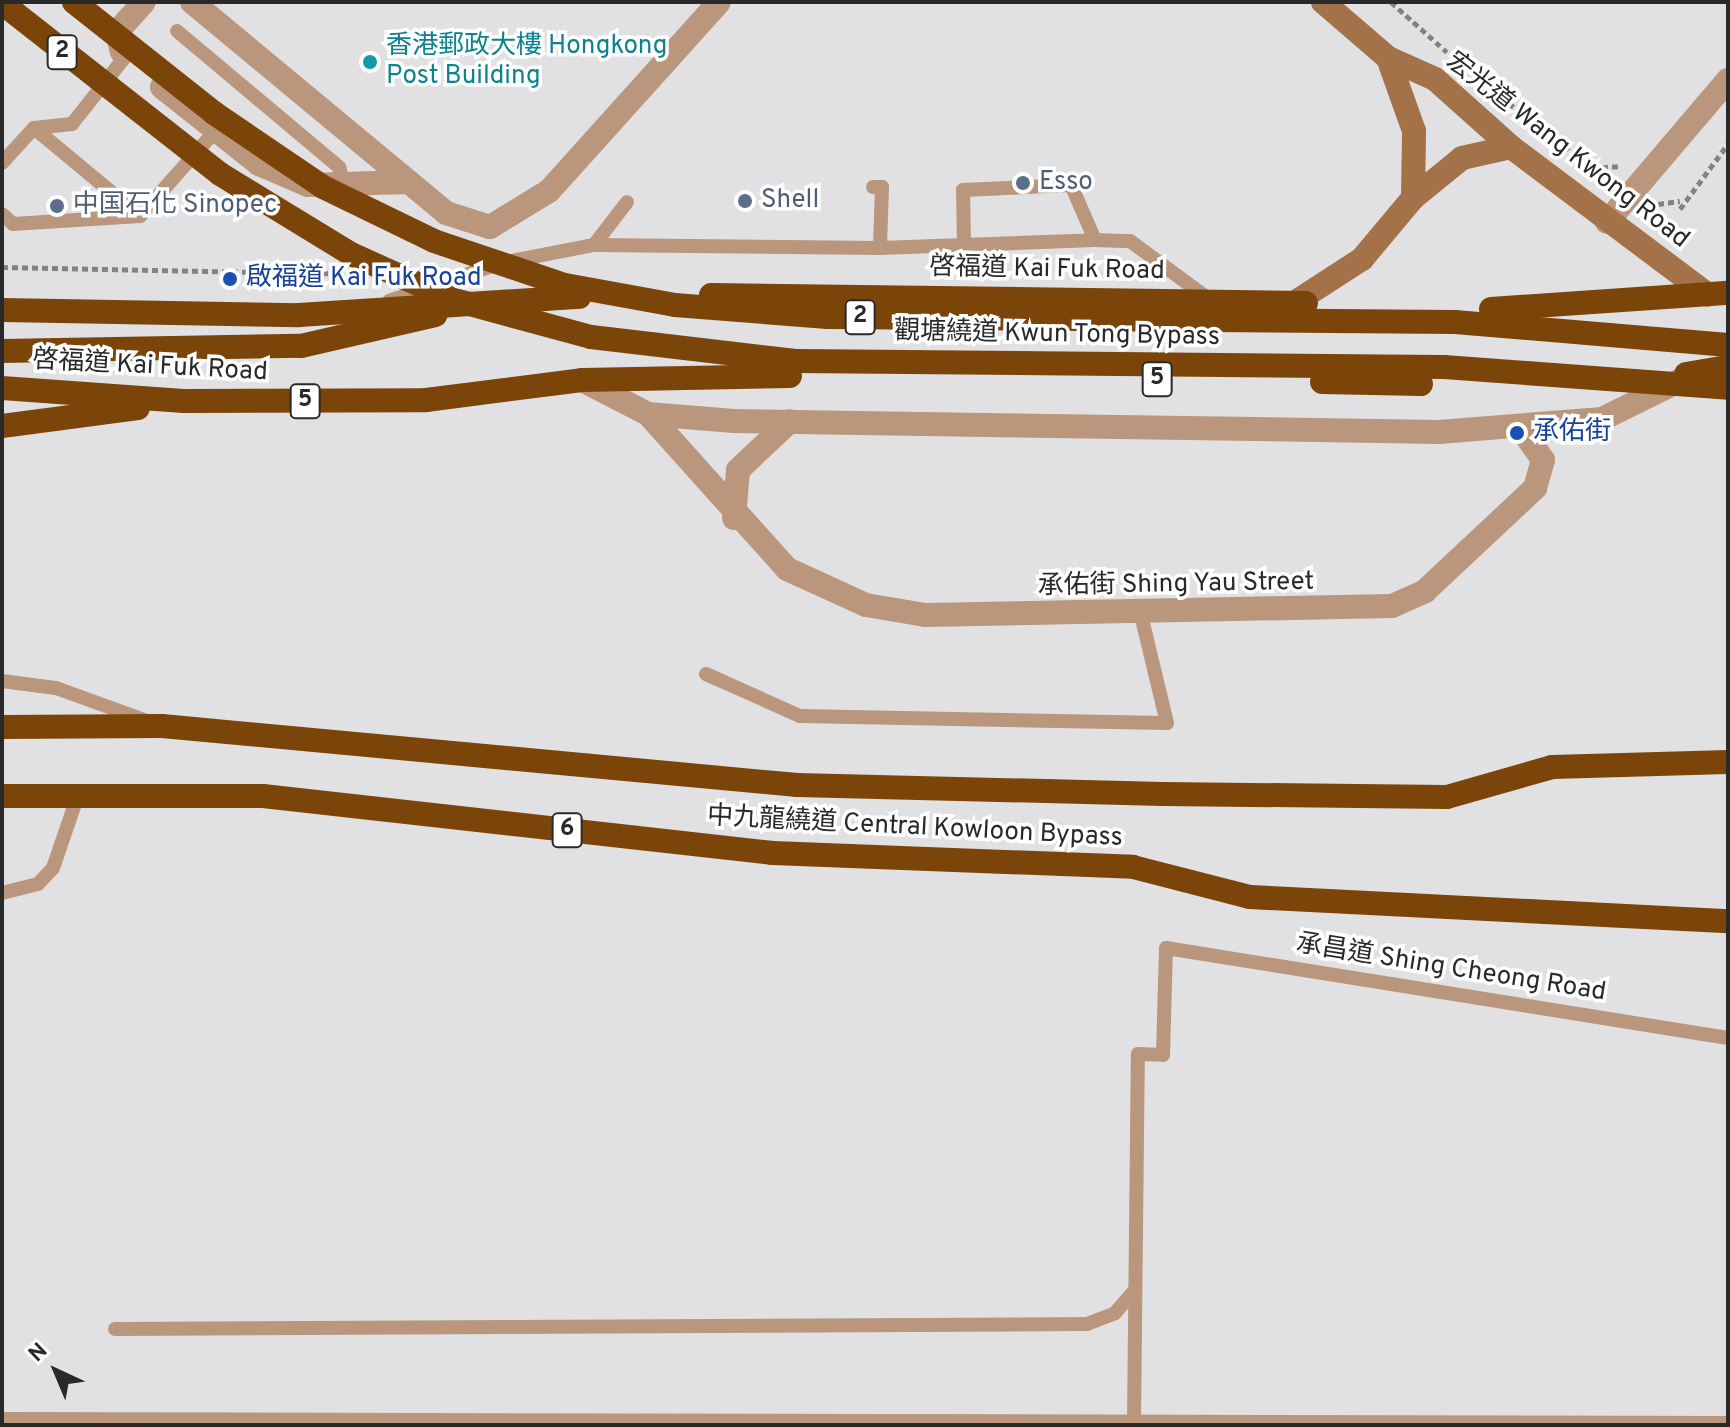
<!DOCTYPE html>
<html>
<head>
<meta charset="utf-8">
<style>
  body { margin:0 }
  #map { position:relative; width:1730px; height:1427px; overflow:hidden; background:#e1e1e3; font-family:Overpass,"Noto Sans TC",sans-serif }
  div>[style] { position:absolute }
  [style*='--x'] { left:calc(var(--x)*1px); top:calc(var(--y)*1px); width:calc(var(--w)*1px); rotate:calc(var(--a)*1deg) }
  .path>* { height:5px; margin-top:-2.5px; transform-origin:0; background:repeating-linear-gradient(90deg,#838384 0 6px,transparent 0 10px) }
  .lane>* { height:14px; margin:-7px; padding:0 7px; transform-origin:7px; border-radius:7px; background:#ba977c }
  .street>* { height:24px; margin:-12px; padding:0 12px; transform-origin:12px; border-radius:12px; background:#ba977c }
  .secondary>* { height:24px; margin:-12px; padding:0 12px; transform-origin:12px; border-radius:12px; background:#a47249 }
  .highway>* { height:24px; margin:-12px; padding:0 12px; transform-origin:12px; border-radius:12px; background:#7b450a }
  .dots>* { width:22px; height:22px; translate:-50% -50%; box-sizing:border-box; border:4px solid #fff; border-radius:50% }
  span { translate:-50% -50%; white-space:nowrap; text-align:center; line-height:1.15; -webkit-text-stroke:7px #fff; paint-order:stroke }
  .shield-label span { padding:2px 6px; background:#fff; border:2px solid; border-radius:6px; -webkit-text-stroke-width:0 }
  .shield-label { font-size:24px; color:#29292a; font-weight:700 }
  .culture-label { font-size:26px; color:#0d838f }
  .left { translate:0 -50%; text-align:left }
  .street-label { font-size:26px; color:#29292a }
  .service-label { font-size:26px; color:#4e5e75 }
  .transit-label { font-size:26px; color:#164399 }
  .frame { position:absolute; inset:0; border:4px solid #29292a; pointer-events:none }
  .north { position:absolute; left:16px; top:1331px; width:80px; height:80px; -webkit-text-stroke:6px #fff; paint-order:stroke; rotate:316deg; font-size:22px; font-weight:700; line-height:32px; text-align:center; color:#29292a }
  .north::after { content:''; display:block; margin:auto; width:28px; height:36px; background:#29292a; clip-path:polygon(50% 0,100% 100%,50% 72%,0 100%) }
</style>
</head>
<body>
<div id="map">
  <div class="path">
    <div style="--x:1391;--y:2;--w:75;--a:41.8"></div>
    <div style="--x:1501;--y:97;--w:115;--a:38"></div>
    <div style="--x:1592;--y:168;--w:26;--a:-4"></div>
    <div style="--x:1658;--y:204;--w:22;--a:-8"></div>
    <div style="--x:1680;--y:209;--w:81;--a:-53.6"></div>
    <div style="--x:2;--y:267;--w:327;--a:1.1"></div>
  </div>
  <div class="lane">
    <div style="--x:177;--y:31;--w:212;--a:40"></div>
    <div style="--x:339;--y:167;--w:18;--a:74"></div>
    <div style="--x:34;--y:128;--w:138;--a:39.7"></div>
    <div style="--x:2;--y:163;--w:47;--a:-47.6"></div>
    <div style="--x:34;--y:128;--w:38;--a:-6"></div>
    <div style="--x:72;--y:124;--w:85;--a:-51.7"></div>
    <div style="--x:873;--y:187;--w:9;--a:0"></div>
    <div style="--x:882;--y:187;--w:61;--a:91.9"></div>
    <div style="--x:2;--y:214;--w:15;--a:42"></div>
    <div style="--x:13;--y:224;--w:127;--a:-3.6"></div>
    <div style="--x:140;--y:216;--w:115;--a:-48.5"></div>
    <div style="--x:594;--y:245;--w:54;--a:-52.5"></div>
    <div style="--x:964;--y:245;--w:55;--a:-91"></div>
    <div style="--x:963;--y:190;--w:108;--a:-2.7"></div>
    <div style="--x:1071;--y:185;--w:60;--a:66.4"></div>
    <div style="--x:389;--y:301;--w:118;--a:-18.7"></div>
    <div style="--x:501;--y:263;--w:95;--a:-11"></div>
    <div style="--x:594;--y:245;--w:286;--a:0.6"></div>
    <div style="--x:880;--y:248;--w:215;--a:-2.1"></div>
    <div style="--x:1095;--y:240;--w:35;--a:2"></div>
    <div style="--x:1130;--y:241;--w:98;--a:36.3"></div>
    <div style="--x:706;--y:674;--w:103;--a:24.1"></div>
    <div style="--x:800;--y:716;--w:367;--a:1.1"></div>
    <div style="--x:1167;--y:723;--w:111;--a:-103.5"></div>
    <div style="--x:2;--y:681;--w:54;--a:7.4"></div>
    <div style="--x:56;--y:688;--w:97;--a:19.9"></div>
    <div style="--x:2;--y:893;--w:37;--a:-14"></div>
    <div style="--x:38;--y:884;--w:22;--a:-47"></div>
    <div style="--x:53;--y:868;--w:80;--a:-71.1"></div>
    <div style="--x:115;--y:1329;--w:972;--a:-0.29"></div>
    <div style="--x:1087;--y:1324;--w:30;--a:-21"></div>
    <div style="--x:1115;--y:1313;--w:30;--a:-49"></div>
    <div style="--x:2;--y:1419;--w:1726;--a:0.13"></div>
    <div style="--x:1134;--y:1422;--w:368;--a:-89.4"></div>
    <div style="--x:1138;--y:1054;--w:25;--a:2"></div>
    <div style="--x:1163;--y:1055;--w:107;--a:-88.4"></div>
    <div style="--x:1166;--y:948;--w:569;--a:9.1"></div>
  </div>
  <div class="street">
    <div style="--x:192;--y:2;--w:330;--a:39.7"></div>
    <div style="--x:446;--y:213;--w:46;--a:17.7"></div>
    <div style="--x:490;--y:227;--w:69;--a:-31.4"></div>
    <div style="--x:549;--y:191;--w:254;--a:-48"></div>
    <div style="--x:122;--y:52;--w:21;--a:-104"></div>
    <div style="--x:117;--y:32;--w:40;--a:-48"></div>
    <div style="--x:162;--y:87;--w:124;--a:38.4"></div>
    <div style="--x:259;--y:164;--w:53;--a:23.2"></div>
    <div style="--x:308;--y:185;--w:100;--a:-1.7"></div>
    <div style="--x:1607;--y:222;--w:187;--a:-49.6"></div>
    <div style="--x:582;--y:380;--w:74;--a:27.3"></div>
    <div style="--x:648;--y:414;--w:86;--a:4.7"></div>
    <div style="--x:734;--y:421;--w:705;--a:0.89"></div>
    <div style="--x:1439;--y:432;--w:164;--a:-4.6"></div>
    <div style="--x:1602;--y:419;--w:88;--a:-26.3"></div>
    <div style="--x:648;--y:414;--w:208;--a:48.1"></div>
    <div style="--x:787;--y:569;--w:87;--a:24.5"></div>
    <div style="--x:866;--y:605;--w:60;--a:9.6"></div>
    <div style="--x:925;--y:615;--w:467;--a:-1.1"></div>
    <div style="--x:1392;--y:606;--w:36;--a:-24"></div>
    <div style="--x:1425;--y:591;--w:151;--a:-43.1"></div>
    <div style="--x:1535;--y:488;--w:29;--a:-74"></div>
    <div style="--x:1543;--y:460;--w:40;--a:-124.9"></div>
    <div style="--x:734;--y:518;--w:48;--a:-85.2"></div>
    <div style="--x:738;--y:470;--w:71;--a:-43.3"></div>
  </div>
  <div class="secondary">
    <div style="--x:1323;--y:2;--w:86;--a:40.7"></div>
    <div style="--x:1388;--y:58;--w:51;--a:24.1"></div>
    <div style="--x:1435;--y:79;--w:102;--a:41.8"></div>
    <div style="--x:1511;--y:147;--w:246;--a:36.9"></div>
    <div style="--x:1413;--y:198;--w:63;--a:-39.2"></div>
    <div style="--x:1462;--y:158;--w:50;--a:-12.7"></div>
    <div style="--x:1294;--y:303;--w:81;--a:-32.9"></div>
    <div style="--x:1362;--y:259;--w:80;--a:-50.1"></div>
    <div style="--x:1413;--y:198;--w:67;--a:-89.1"></div>
    <div style="--x:1414;--y:131;--w:77;--a:-109.6"></div>
  </div>
  <div class="highway">
    <div style="--x:74;--y:2;--w:179;--a:38.4"></div>
    <div style="--x:214;--y:113;--w:132;--a:34.2"></div>
    <div style="--x:323;--y:187;--w:123;--a:25.9"></div>
    <div style="--x:434;--y:241;--w:138;--a:18.6"></div>
    <div style="--x:565;--y:285;--w:112;--a:10.3"></div>
    <div style="--x:675;--y:305;--w:153;--a:4.5"></div>
    <div style="--x:828;--y:317;--w:627;--a:0.46"></div>
    <div style="--x:1455;--y:322;--w:274;--a:4.8"></div>
    <div style="--x:2;--y:3;--w:277;--a:38.1"></div>
    <div style="--x:220;--y:174;--w:153;--a:31.4"></div>
    <div style="--x:351;--y:254;--w:110;--a:24.2"></div>
    <div style="--x:451;--y:299;--w:145;--a:15.2"></div>
    <div style="--x:591;--y:337;--w:206;--a:6.7"></div>
    <div style="--x:796;--y:361;--w:648;--a:0.53"></div>
    <div style="--x:1444;--y:367;--w:285;--a:4.2"></div>
    <div style="--x:711;--y:295;--w:595;--a:0.77"></div>
    <div style="--x:1491;--y:309;--w:238;--a:-3.9"></div>
    <div style="--x:2;--y:310;--w:297;--a:1"></div>
    <div style="--x:299;--y:315;--w:281;--a:-3.7"></div>
    <div style="--x:2;--y:351;--w:299;--a:-1"></div>
    <div style="--x:301;--y:346;--w:138;--a:-13"></div>
    <div style="--x:1686;--y:374;--w:43;--a:-9.5"></div>
    <div style="--x:1322;--y:382;--w:99;--a:1.2"></div>
    <div style="--x:2;--y:388;--w:182;--a:4.1"></div>
    <div style="--x:184;--y:401;--w:242;--a:-0.2"></div>
    <div style="--x:426;--y:400;--w:157;--a:-7.3"></div>
    <div style="--x:582;--y:380;--w:208;--a:-1.1"></div>
    <div style="--x:2;--y:426;--w:137;--a:-7.5"></div>
    <div style="--x:2;--y:727;--w:160;--a:-0.4"></div>
    <div style="--x:162;--y:726;--w:638;--a:5.31"></div>
    <div style="--x:797;--y:785;--w:366;--a:1.4"></div>
    <div style="--x:1163;--y:794;--w:284;--a:0.6"></div>
    <div style="--x:1447;--y:797;--w:109;--a:-15.9"></div>
    <div style="--x:1552;--y:767;--w:176;--a:-1.6"></div>
    <div style="--x:2;--y:796;--w:261;--a:0"></div>
    <div style="--x:263;--y:796;--w:513;--a:6.38"></div>
    <div style="--x:773;--y:853;--w:360;--a:2.2"></div>
    <div style="--x:1133;--y:867;--w:121;--a:14.4"></div>
    <div style="--x:1250;--y:897;--w:479;--a:2.9"></div>
  </div>
  <div class="dots">
    <div style="left:370px;top:62px;background:#0f9aa8"></div>
    <div style="left:1023px;top:183px;background:#5c6f8a"></div>
    <div style="left:745px;top:201px;background:#5c6f8a"></div>
    <div style="left:57px;top:206px;background:#5c6f8a"></div>
    <div style="left:230px;top:279px;background:#1a4fb4"></div>
    <div style="left:1517px;top:433px;background:#1a4fb4"></div>
  </div>
  <div class="shield-label">
    <span style="left:62px;top:52px">2</span>
    <span style="left:860px;top:317px">2</span>
    <span style="left:1157px;top:379px">5</span>
    <span style="left:305px;top:401px">5</span>
    <span style="left:567px;top:830px">6</span>
  </div>
  <div class="culture-label">
    <span class="left" style="left:386px;top:62px">香港郵政大樓 Hongkong<br>Post Building</span>
  </div>
  <div class="street-label">
    <span style="left:1567px;top:151px;rotate:38deg">宏光道 Wang Kwong Road</span>
    <span style="left:1047px;top:270px;rotate:1deg">啓福道 Kai Fuk Road</span>
    <span style="left:1057px;top:335px;rotate:1deg">觀塘繞道 Kwun Tong Bypass</span>
    <span style="left:150px;top:367px;rotate:3deg">啓福道 Kai Fuk Road</span>
    <span style="left:1176px;top:585px;rotate:-1deg">承佑街 Shing Yau Street</span>
    <span style="left:915px;top:828px;rotate:3deg">中九龍繞道 Central Kowloon Bypass</span>
    <span style="left:1451px;top:969px;rotate:9deg">承昌道 Shing Cheong Road</span>
  </div>
  <div class="service-label">
    <span class="left" style="left:1039px;top:183px">Esso</span>
    <span class="left" style="left:761px;top:201px">Shell</span>
    <span class="left" style="left:73px;top:206px">中国石化 Sinopec</span>
  </div>
  <div class="transit-label">
    <span class="left" style="left:246px;top:279px">啟福道 Kai Fuk Road</span>
    <span class="left" style="left:1533px;top:433px">承佑街</span>
  </div>
  <div class="frame"></div>
  <div class="north">N</div>
</div>
</body>
</html>
